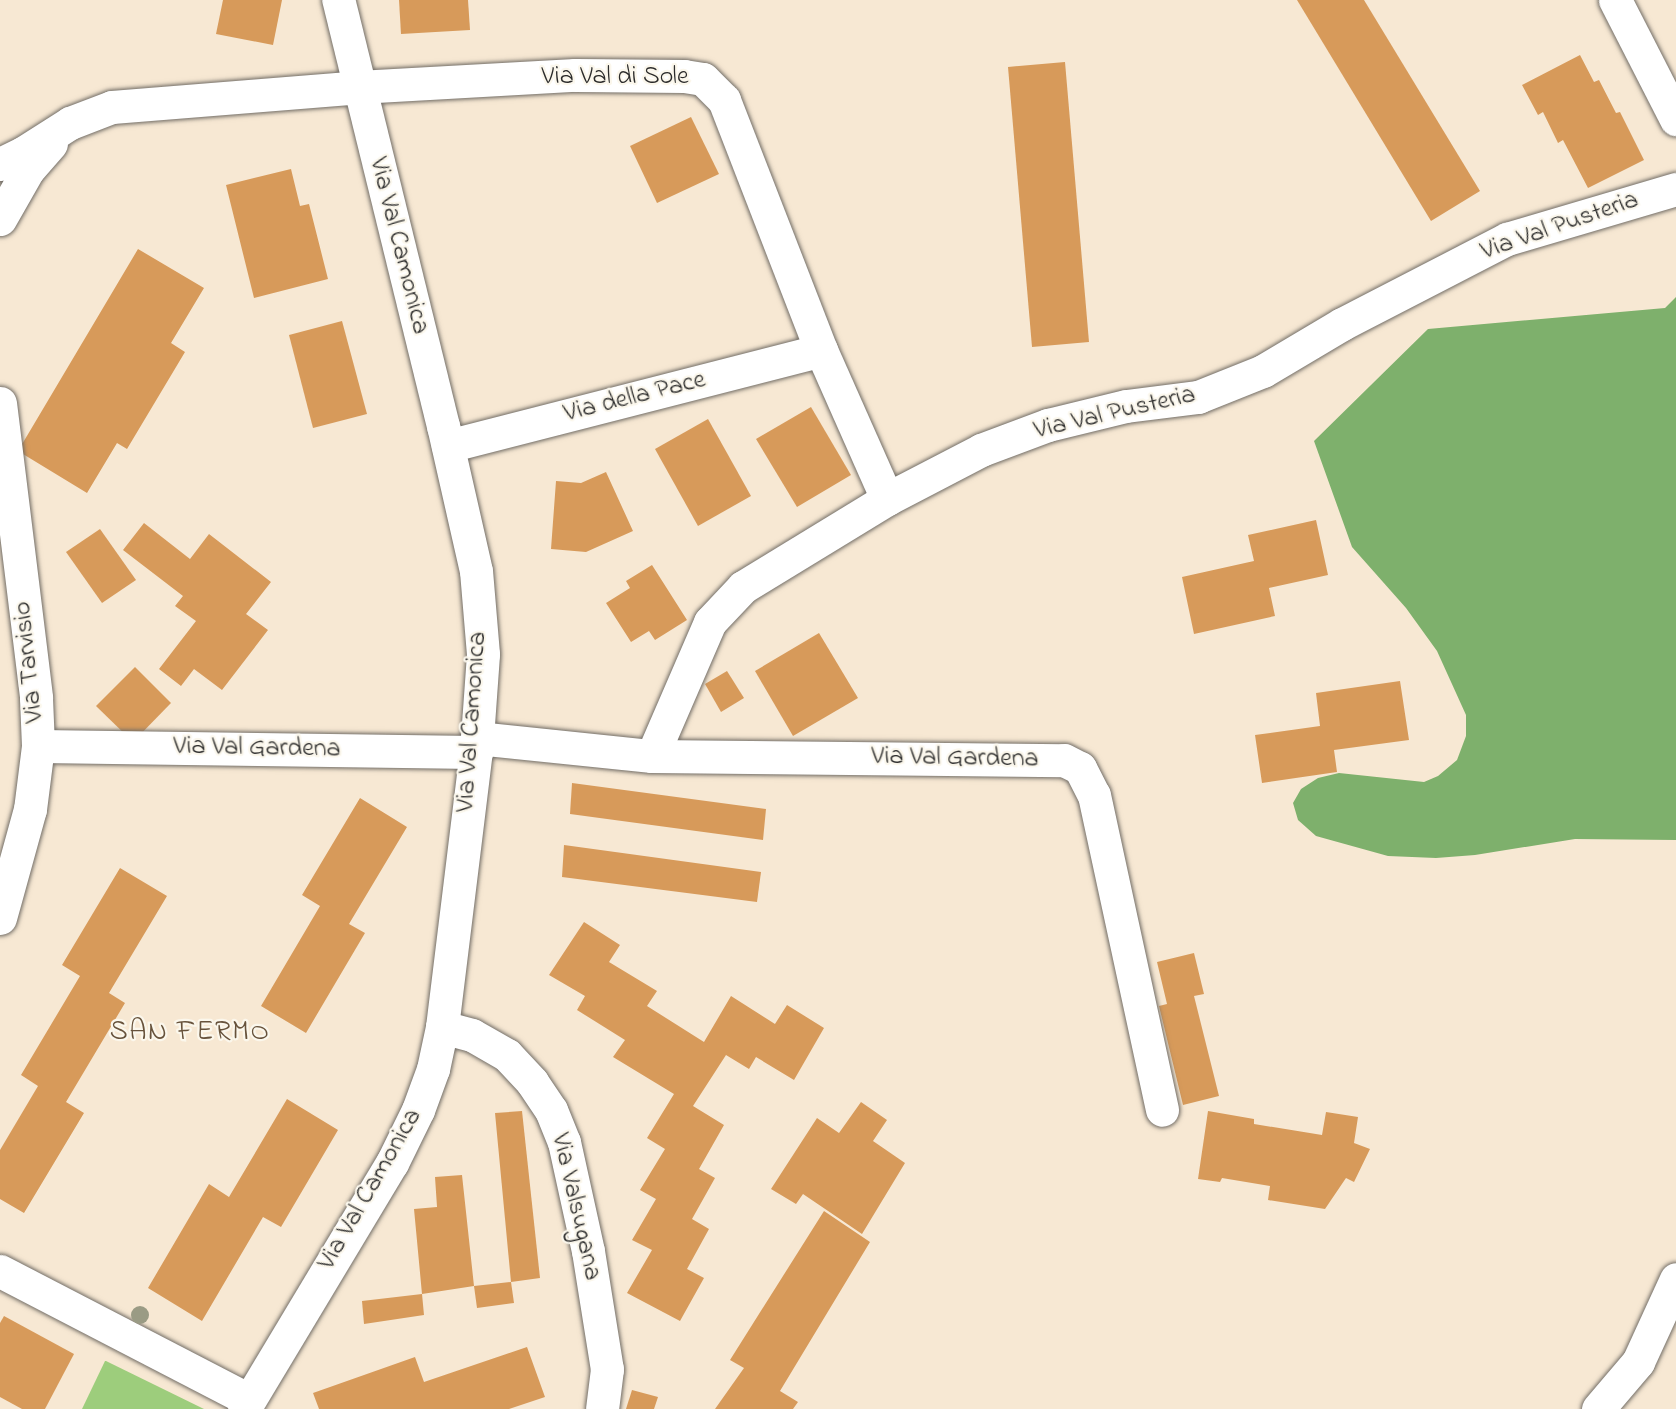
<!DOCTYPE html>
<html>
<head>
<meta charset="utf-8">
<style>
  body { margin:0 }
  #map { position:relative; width:1676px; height:1409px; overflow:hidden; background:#f7e8d3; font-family:"Indie Flower",sans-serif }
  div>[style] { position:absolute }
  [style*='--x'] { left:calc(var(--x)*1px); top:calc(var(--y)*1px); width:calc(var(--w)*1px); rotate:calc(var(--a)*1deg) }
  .green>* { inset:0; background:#9dcd7c }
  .forest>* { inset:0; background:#7eb06c }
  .building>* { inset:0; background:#d79a5a }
  .roads { filter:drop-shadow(0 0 2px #726d66) drop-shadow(0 0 2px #726d66) }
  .minor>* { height:33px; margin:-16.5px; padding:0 16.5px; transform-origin:16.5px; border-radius:16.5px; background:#fff }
  .trees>* { width:18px; height:18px; margin:-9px; border-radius:50%; background:#9a9b84 }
  span { translate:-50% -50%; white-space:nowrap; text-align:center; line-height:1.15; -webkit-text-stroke:4.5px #fbf7ec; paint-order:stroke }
  .street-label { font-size:26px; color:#2b2b2b }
  .quarter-label { font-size:28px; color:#67523b; letter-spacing:1.5px }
</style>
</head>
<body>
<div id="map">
  <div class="green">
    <div style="clip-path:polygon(105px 1361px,106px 1361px,204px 1409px,82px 1409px)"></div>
  </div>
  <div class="forest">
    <div style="clip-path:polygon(1676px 297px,1676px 840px,1575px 839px,1475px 855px,1436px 858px,1388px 856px,1316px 836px,1298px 820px,1293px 803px,1301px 789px,1318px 778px,1339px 773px,1424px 782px,1438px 776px,1457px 760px,1466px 736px,1466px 715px,1437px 651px,1406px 608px,1352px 547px,1314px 441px,1428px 329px,1665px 308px)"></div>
  </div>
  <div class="building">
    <div style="clip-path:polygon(223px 0,282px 0,273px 45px,216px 34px)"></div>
    <div style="clip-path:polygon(399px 0,468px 0,470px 30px,401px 34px)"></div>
    <div style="clip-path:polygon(1297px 0,1364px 0,1480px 191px,1431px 221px)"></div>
    <div style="clip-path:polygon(1580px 55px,1594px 82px,1599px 80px,1616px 113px,1620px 112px,1644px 160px,1588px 188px,1563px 140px,1558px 143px,1543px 112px,1538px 115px,1522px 85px)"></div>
    <div style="clip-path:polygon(1065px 62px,1089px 342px,1032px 347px,1008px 67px)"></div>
    <div style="clip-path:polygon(691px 117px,719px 174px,657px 203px,630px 146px)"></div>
    <div style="clip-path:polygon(291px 169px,300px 206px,309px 204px,328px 279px,254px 298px,226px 185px)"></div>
    <div style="clip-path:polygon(138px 249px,204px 288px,171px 343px,185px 352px,127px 449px,117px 443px,87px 493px,18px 451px)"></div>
    <div style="clip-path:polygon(342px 321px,367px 414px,313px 428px,289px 335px)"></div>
    <div style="clip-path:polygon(811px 407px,851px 475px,797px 507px,756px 439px)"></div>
    <div style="clip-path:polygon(708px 419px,751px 496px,698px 526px,655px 449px)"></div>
    <div style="clip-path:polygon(606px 472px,633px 531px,586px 552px,551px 549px,556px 481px,581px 483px)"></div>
    <div style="clip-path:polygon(1316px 520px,1328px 575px,1269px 588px,1275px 616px,1194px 634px,1182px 577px,1254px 561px,1248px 535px)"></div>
    <div style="clip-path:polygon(144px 523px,190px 559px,209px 534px,271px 582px,246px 614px,268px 630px,222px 690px,194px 669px,181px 686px,159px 669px,196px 621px,175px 606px,183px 596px,123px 550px)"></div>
    <div style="clip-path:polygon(100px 529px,136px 580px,102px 603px,66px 552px)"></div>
    <div style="clip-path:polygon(652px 565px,687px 620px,655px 640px,649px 631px,631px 642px,606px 603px,630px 588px,626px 581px)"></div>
    <div style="clip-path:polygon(819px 633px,858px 698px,793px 736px,755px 671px)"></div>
    <div style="clip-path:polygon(135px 667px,171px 703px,133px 742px,96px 706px)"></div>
    <div style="clip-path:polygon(727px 671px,744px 698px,721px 712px,705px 684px)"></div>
    <div style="clip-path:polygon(1400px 681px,1409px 740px,1334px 750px,1337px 772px,1262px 783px,1255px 735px,1320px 726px,1316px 693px)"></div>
    <div style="clip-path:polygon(572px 783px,766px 809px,763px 840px,570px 814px)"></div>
    <div style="clip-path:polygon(360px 798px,407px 827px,349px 924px,365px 933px,306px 1033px,261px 1006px,320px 906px,302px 895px)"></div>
    <div style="clip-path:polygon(564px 845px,761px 872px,757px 902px,562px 877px)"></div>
    <div style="clip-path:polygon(120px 868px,167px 896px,109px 993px,125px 1003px,66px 1102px,84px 1113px,24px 1213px,0 1199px,0 1150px,38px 1086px,21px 1075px,80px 976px,62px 965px)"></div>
    <div style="clip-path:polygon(584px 922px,620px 945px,609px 962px,657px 991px,647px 1006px,704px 1042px,731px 996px,775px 1024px,787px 1005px,824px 1028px,794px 1080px,756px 1057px,749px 1069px,726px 1055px,693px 1106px,724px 1125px,699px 1169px,715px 1178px,692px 1219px,709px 1229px,687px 1269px,704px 1278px,680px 1321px,627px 1293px,652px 1250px,632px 1240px,656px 1199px,640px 1190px,665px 1149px,647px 1138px,674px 1094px,613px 1057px,625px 1040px,577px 1010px,585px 996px,549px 975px)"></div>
    <div style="clip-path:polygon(1194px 953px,1204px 994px,1194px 996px,1219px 1096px,1183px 1105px,1159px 1006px,1167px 1004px,1157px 962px)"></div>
    <div style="clip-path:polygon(287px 1099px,338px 1130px,281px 1227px,263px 1217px,202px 1321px,148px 1288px,209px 1184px,229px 1197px)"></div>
    <div style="clip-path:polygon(861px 1102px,887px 1120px,873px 1141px,905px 1163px,862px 1234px,803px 1194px,796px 1204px,771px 1189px,817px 1118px,839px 1133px)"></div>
    <div style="clip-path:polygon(522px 1111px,540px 1278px,511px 1282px,495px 1113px)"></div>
    <div style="clip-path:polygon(1208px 1111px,1254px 1119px,1254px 1124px,1322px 1135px,1326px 1112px,1358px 1117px,1354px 1143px,1370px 1149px,1354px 1182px,1346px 1178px,1325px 1209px,1268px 1200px,1270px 1186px,1222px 1178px,1220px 1182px,1198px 1179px)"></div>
    <div style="clip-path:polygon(462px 1175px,474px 1286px,422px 1294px,414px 1209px,437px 1207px,435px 1177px)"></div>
    <div style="clip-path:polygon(824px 1211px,870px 1242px,780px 1391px,798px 1402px,793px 1409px,715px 1409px,744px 1368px,730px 1360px)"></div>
    <div style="clip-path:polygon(511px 1282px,514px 1303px,477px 1308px,474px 1286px)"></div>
    <div style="clip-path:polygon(422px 1294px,424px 1315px,364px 1324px,362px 1301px)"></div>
    <div style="clip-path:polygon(4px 1316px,74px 1354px,45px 1409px,22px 1409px,0 1397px,0 1323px)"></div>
    <div style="clip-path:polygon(527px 1347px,545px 1397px,509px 1409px,319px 1409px,313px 1393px,415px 1357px,424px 1382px)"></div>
    <div style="clip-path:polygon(632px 1390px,658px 1397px,654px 1409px,626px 1409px)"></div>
  </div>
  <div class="roads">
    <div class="minor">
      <div style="--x:1615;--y:0;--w:134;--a:62.9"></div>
      <div style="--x:0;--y:164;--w:25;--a:-26"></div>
      <div style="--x:23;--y:153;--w:56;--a:-32.6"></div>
      <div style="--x:70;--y:123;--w:45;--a:-20.9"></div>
      <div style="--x:112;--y:107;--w:247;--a:-4.6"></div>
      <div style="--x:358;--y:87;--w:217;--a:-3.2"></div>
      <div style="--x:575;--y:75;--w:109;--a:0.5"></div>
      <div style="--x:684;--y:76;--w:19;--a:9"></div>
      <div style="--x:703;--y:79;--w:30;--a:45"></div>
      <div style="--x:724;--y:100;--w:268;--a:68.8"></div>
      <div style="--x:821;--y:350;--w:163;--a:66.1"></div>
      <div style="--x:0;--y:219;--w:56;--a:-60.3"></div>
      <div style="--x:28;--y:170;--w:35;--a:-49"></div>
      <div style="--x:0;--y:403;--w:297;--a:83"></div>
      <div style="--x:36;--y:698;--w:48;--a:87.6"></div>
      <div style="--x:38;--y:746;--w:64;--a:97.2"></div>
      <div style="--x:30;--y:809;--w:113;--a:105.4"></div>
      <div style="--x:448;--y:446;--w:385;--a:-14.4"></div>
      <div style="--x:477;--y:738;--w:176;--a:5.9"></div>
      <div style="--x:652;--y:756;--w:412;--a:0.6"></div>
      <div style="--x:1064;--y:760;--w:18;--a:27"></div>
      <div style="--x:1080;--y:768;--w:30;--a:63"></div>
      <div style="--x:1094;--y:795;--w:322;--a:77.8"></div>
      <div style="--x:38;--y:746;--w:438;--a:0.8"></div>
      <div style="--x:652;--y:756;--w:146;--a:-66.6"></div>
      <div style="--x:710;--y:622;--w:48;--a:-46.7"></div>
      <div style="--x:743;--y:587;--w:169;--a:-31.4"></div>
      <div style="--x:887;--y:499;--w:106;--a:-27.5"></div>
      <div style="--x:981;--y:450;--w:72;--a:-20.5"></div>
      <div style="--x:1048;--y:425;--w:80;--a:-13.7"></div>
      <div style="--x:1126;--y:406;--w:73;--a:-7.1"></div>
      <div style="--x:1198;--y:397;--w:70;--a:-21.8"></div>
      <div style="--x:1263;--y:371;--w:92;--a:-30.7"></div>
      <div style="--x:1342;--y:324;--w:186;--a:-27.3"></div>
      <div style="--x:1507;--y:239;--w:176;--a:-16.5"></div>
      <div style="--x:442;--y:1027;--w:31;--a:15"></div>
      <div style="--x:472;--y:1035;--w:40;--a:29.7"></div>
      <div style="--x:507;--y:1055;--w:37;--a:47"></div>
      <div style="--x:532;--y:1082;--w:34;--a:56"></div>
      <div style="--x:551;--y:1110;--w:35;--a:68"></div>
      <div style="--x:564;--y:1142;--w:112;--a:77.6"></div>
      <div style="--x:588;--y:1251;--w:120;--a:80.9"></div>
      <div style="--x:607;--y:1369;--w:40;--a:97.1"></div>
      <div style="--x:0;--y:1271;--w:280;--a:27.4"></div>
      <div style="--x:244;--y:1409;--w:287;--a:-59"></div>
      <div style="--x:392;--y:1163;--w:59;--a:-63.9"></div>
      <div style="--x:418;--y:1110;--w:44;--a:-69.9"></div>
      <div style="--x:433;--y:1069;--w:43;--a:-77.9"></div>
      <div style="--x:442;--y:1027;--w:277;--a:-83"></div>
      <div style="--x:476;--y:752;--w:98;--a:-85.9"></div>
      <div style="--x:483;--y:654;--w:83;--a:-94.8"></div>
      <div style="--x:476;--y:571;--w:149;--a:-102.8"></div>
      <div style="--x:443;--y:426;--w:439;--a:-103.8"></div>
      <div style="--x:1598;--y:1409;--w:62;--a:-49.6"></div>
      <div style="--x:1638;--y:1362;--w:91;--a:-65.4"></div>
    </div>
  </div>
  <div class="trees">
    <div style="left:140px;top:1315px"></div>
  </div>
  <div class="street-label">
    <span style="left:615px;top:78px">Via Val di Sole</span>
    <span style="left:1560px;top:227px;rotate:-19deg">Via Val Pusteria</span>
    <span style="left:398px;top:246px;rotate:76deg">Via Val Camonica</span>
    <span style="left:635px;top:398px;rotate:-14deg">Via della Pace</span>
    <span style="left:1115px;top:414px;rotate:-13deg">Via Val Pusteria</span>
    <span style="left:30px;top:662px;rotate:-96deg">Via Tarvisio</span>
    <span style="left:473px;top:722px;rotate:-86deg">Via Val Camonica</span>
    <span style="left:257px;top:749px;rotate:1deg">Via Val Gardena</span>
    <span style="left:955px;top:759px;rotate:1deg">Via Val Gardena</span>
    <span style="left:371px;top:1190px;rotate:-60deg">Via Val Camonica</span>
    <span style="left:575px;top:1207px;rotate:77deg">Via Valsugana</span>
  </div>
  <div class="quarter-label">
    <span style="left:190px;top:1033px">SAN FERMO</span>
  </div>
</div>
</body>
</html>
